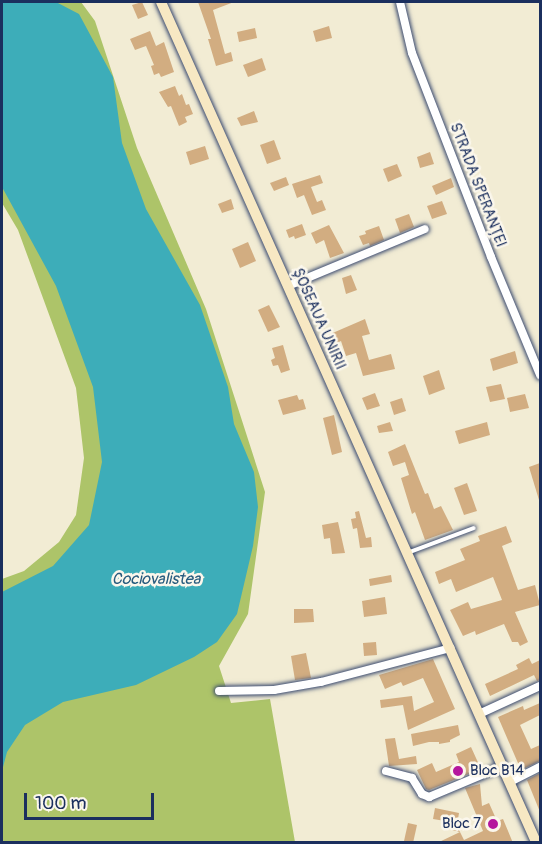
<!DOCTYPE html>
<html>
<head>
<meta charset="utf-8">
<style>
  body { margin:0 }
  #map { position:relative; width:542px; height:844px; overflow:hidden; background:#f2ecd4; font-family:Pangolin,sans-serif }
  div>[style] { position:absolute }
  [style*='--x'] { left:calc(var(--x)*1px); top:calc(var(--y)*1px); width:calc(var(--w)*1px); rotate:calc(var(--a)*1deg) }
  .green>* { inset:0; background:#adc469 }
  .water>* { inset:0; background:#3dadb9 }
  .building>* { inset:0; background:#d2ad81 }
  .roads { filter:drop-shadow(0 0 2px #3b4b70) drop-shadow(0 0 2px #3b4b70) }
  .service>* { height:4px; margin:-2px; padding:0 2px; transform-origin:2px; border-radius:2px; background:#fff }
  .minor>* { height:8px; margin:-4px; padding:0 4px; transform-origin:4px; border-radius:4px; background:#fff }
  .secondary>* { height:10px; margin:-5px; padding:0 5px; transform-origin:5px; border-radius:5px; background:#f7e8c3 }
  .dots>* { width:16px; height:16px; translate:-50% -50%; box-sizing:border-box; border:3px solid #fbf7ec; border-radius:50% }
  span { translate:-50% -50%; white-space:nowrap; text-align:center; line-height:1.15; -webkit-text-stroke:5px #fbf7ec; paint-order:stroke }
  .street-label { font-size:15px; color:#1b2f5e }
  .poi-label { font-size:15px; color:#1b2f5e }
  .left { translate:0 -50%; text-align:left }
  .right { translate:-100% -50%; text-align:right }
  .water-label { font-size:16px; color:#275b7e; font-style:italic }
  .frame { position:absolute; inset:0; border:3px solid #1b2f5e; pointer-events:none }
  .scale { position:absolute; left:24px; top:793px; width:130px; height:27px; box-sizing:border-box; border:3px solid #1b2f5e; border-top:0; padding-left:8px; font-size:18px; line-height:21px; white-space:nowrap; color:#1b2f5e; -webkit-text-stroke:4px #fbf7ec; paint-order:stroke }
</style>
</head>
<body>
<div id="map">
  <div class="green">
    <div style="clip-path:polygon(2px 2px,81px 2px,95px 21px,137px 148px,206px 309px,265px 492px,248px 614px,219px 666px,231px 703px,270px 699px,295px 842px,2px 842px,2px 579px,24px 571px,59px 542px,76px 515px,84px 458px,76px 388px,18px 230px,2px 203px)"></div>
  </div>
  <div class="water">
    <div style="clip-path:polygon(2px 2px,56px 2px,79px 14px,113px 77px,122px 143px,146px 209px,200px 305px,228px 387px,234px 424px,254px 472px,258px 507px,253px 546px,237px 614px,217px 642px,194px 657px,136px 685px,63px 702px,25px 725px,7px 752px,2px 771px,2px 592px,53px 566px,89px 525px,102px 462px,93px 387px,56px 286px,2px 187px)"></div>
  </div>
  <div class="building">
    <div style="clip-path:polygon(142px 2px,148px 15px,138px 19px,132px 5px)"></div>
    <div style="clip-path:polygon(198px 2px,234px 2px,213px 10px,225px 54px,231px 52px,233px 61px,216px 66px,208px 39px,211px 39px)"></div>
    <div style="clip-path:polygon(329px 26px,332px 38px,316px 42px,313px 31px)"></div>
    <div style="clip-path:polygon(255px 28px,257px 38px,239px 42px,237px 32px)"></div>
    <div style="clip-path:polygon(150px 31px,156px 46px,164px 42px,174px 72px,161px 77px,159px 73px,154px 75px,151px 66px,154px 65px,146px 46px,135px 50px,130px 39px)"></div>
    <div style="clip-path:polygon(262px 58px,266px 70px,248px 77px,243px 65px)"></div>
    <div style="clip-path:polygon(175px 86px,179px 96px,182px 94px,186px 105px,189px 104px,193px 114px,185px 117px,187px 122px,179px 126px,171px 106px,168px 107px,159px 92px)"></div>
    <div style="clip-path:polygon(254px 111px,258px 122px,241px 126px,237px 118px)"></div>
    <div style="clip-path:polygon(274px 140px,281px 159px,267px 164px,260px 145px)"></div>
    <div style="clip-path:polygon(205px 146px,209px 159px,190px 165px,186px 152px)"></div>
    <div style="clip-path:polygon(430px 152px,434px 164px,420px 168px,417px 157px)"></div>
    <div style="clip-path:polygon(397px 164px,402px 176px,388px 182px,383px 169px)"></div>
    <div style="clip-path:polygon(320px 175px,323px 183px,311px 187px,317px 202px,322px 200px,326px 210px,312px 215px,304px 195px,297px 198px,292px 184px)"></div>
    <div style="clip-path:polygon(286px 177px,289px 185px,274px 191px,270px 183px)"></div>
    <div style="clip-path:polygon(451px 178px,454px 187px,436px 195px,432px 186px)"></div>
    <div style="clip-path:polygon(231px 199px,234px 209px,222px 213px,218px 204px)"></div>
    <div style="clip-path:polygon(442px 201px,447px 214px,432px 219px,427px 206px)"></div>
    <div style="clip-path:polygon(409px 214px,414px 227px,400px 233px,395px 219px)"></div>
    <div style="clip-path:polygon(302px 224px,306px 235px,295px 239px,294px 236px,289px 238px,286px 230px)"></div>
    <div style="clip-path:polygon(329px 225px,344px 253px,330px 258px,324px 240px,316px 244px,311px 233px)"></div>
    <div style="clip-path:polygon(379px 226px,384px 240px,370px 246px,369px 243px,363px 245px,359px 236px,366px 234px,365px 231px)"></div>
    <div style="clip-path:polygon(248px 242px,256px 261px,240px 268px,232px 249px)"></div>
    <div style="clip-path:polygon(351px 275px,357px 290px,346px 294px,342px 278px)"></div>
    <div style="clip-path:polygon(269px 305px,280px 327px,268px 332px,258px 310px)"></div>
    <div style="clip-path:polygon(365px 319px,370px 334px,362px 336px,369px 360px,391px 354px,395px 369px,363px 376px,356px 353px,346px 356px,341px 341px,332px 345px,328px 335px)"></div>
    <div style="clip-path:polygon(283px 345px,290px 370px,281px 373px,278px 365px,273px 366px,271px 360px,275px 358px,272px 348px)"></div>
    <div style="clip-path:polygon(515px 351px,518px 363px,493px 371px,490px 359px)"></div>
    <div style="clip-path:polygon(439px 370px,445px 389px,429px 395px,423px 376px)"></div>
    <div style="clip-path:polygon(501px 384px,505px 399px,490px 402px,486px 387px)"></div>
    <div style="clip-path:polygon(375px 393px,380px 406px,367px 410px,362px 398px)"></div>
    <div style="clip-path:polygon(525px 394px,529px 408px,510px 412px,507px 398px)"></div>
    <div style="clip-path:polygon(297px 395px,299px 400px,303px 399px,306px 409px,283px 415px,278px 400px)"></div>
    <div style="clip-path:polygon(402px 398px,406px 411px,394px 415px,390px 402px)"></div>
    <div style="clip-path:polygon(334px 415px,342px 452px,332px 455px,323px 418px)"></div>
    <div style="clip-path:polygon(390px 422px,393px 431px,379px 433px,377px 426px)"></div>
    <div style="clip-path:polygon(487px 422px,490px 435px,459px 444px,455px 431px)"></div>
    <div style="clip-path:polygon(405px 444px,425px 494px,428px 493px,434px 509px,441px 506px,453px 530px,425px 540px,415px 512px,412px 514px,401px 478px,409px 475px,405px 462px,393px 466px,388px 452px)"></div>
    <div style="clip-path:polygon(540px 463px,540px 500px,539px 500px,529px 467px)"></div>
    <div style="clip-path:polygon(467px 483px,477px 511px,464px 515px,454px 488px)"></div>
    <div style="clip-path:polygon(359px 511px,366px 538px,371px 537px,372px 547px,360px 548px,357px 528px,353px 529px,351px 519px,356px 518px,355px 512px)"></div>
    <div style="clip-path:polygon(338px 522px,345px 553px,332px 554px,330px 538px,324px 539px,322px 525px)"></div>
    <div style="clip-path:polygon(506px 526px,512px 542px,502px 546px,518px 590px,535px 585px,540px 605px,515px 612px,528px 642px,520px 646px,518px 642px,512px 642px,504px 624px,476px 635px,475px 631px,463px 636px,450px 610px,468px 602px,471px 609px,502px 600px,493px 577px,456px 592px,451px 579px,439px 584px,435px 572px,465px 560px,460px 549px,480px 541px,478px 536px)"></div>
    <div style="clip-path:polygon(391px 575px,392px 582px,370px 586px,369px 579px)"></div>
    <div style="clip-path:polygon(385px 597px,387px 614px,364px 617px,362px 601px)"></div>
    <div style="clip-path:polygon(294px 609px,313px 609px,314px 622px,294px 623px)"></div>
    <div style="clip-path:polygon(376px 642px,377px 655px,364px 656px,363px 643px)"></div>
    <div style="clip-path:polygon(306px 653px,311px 678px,295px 680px,291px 656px)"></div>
    <div style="clip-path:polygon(529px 658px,532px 664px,540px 660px,540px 680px,537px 681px,534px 675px,490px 696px,485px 684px,518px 669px,516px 665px)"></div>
    <div style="clip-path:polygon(433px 659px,455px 709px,408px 730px,403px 705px,381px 708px,380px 700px,412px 696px,414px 711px,434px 702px,423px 678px,403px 686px,401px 682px,385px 689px,379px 675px)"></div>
    <div style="clip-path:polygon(540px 703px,540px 715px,520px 725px,531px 749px,540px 745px,540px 761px,521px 770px,498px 717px,523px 706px,524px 710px)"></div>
    <div style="clip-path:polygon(458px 725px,460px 735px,450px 740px,450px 742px,439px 744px,439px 742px,429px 742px,413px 746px,411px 734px)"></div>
    <div style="clip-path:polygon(395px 738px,399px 759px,416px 756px,417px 764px,389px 766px,385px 739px)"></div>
    <div style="clip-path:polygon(471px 747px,481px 769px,429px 790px,426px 789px,417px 770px,432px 763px,436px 772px,459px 762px,456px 754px)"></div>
    <div style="clip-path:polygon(540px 773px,540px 812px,527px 780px)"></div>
    <div style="clip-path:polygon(480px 784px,482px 806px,489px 803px,497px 821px,503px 819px,513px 843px,437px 843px,460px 832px,464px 840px,483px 831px,465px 788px)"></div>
    <div style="clip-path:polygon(435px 808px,459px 813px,457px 825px,460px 832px,443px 828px,445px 821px,433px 819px)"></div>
    <div style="clip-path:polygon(408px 823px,417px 825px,413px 843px,404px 841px)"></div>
  </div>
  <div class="roads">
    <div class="service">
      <div style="--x:410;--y:552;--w:68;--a:-20.6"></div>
    </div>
    <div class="minor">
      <div style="--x:400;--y:2;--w:52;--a:76.8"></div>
      <div style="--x:412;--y:53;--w:219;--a:68.8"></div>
      <div style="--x:491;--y:257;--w:128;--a:67.4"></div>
      <div style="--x:288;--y:286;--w:148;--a:-22.6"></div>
      <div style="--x:219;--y:691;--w:55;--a:-1"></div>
      <div style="--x:274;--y:690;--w:48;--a:-9.7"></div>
      <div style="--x:321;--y:682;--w:134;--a:-14.7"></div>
      <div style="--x:479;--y:714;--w:67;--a:-24.7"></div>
      <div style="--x:386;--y:771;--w:27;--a:15"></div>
      <div style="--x:412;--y:778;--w:19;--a:58"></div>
      <div style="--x:422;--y:794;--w:8;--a:23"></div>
      <div style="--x:429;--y:797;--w:80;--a:-22.7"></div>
      <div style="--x:510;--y:782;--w:34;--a:-27"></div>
    </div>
    <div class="secondary">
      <div style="--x:161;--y:2;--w:920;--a:65.94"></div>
    </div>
  </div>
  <div class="dots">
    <div style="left:458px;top:771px;background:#b5179e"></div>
    <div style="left:493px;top:824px;background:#b5179e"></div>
  </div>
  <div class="street-label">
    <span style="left:478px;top:185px;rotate:69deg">STRADA SPERANȚEI</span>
    <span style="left:319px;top:319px;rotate:66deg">ȘOSEAUA UNIRII</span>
  </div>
  <div class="poi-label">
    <span class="left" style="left:470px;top:771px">Bloc B14</span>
    <span class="right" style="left:481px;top:824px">Bloc 7</span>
  </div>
  <div class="water-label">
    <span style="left:156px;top:579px">Cociovalistea</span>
  </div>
  <div class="frame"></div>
  <div class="scale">100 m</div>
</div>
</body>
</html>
